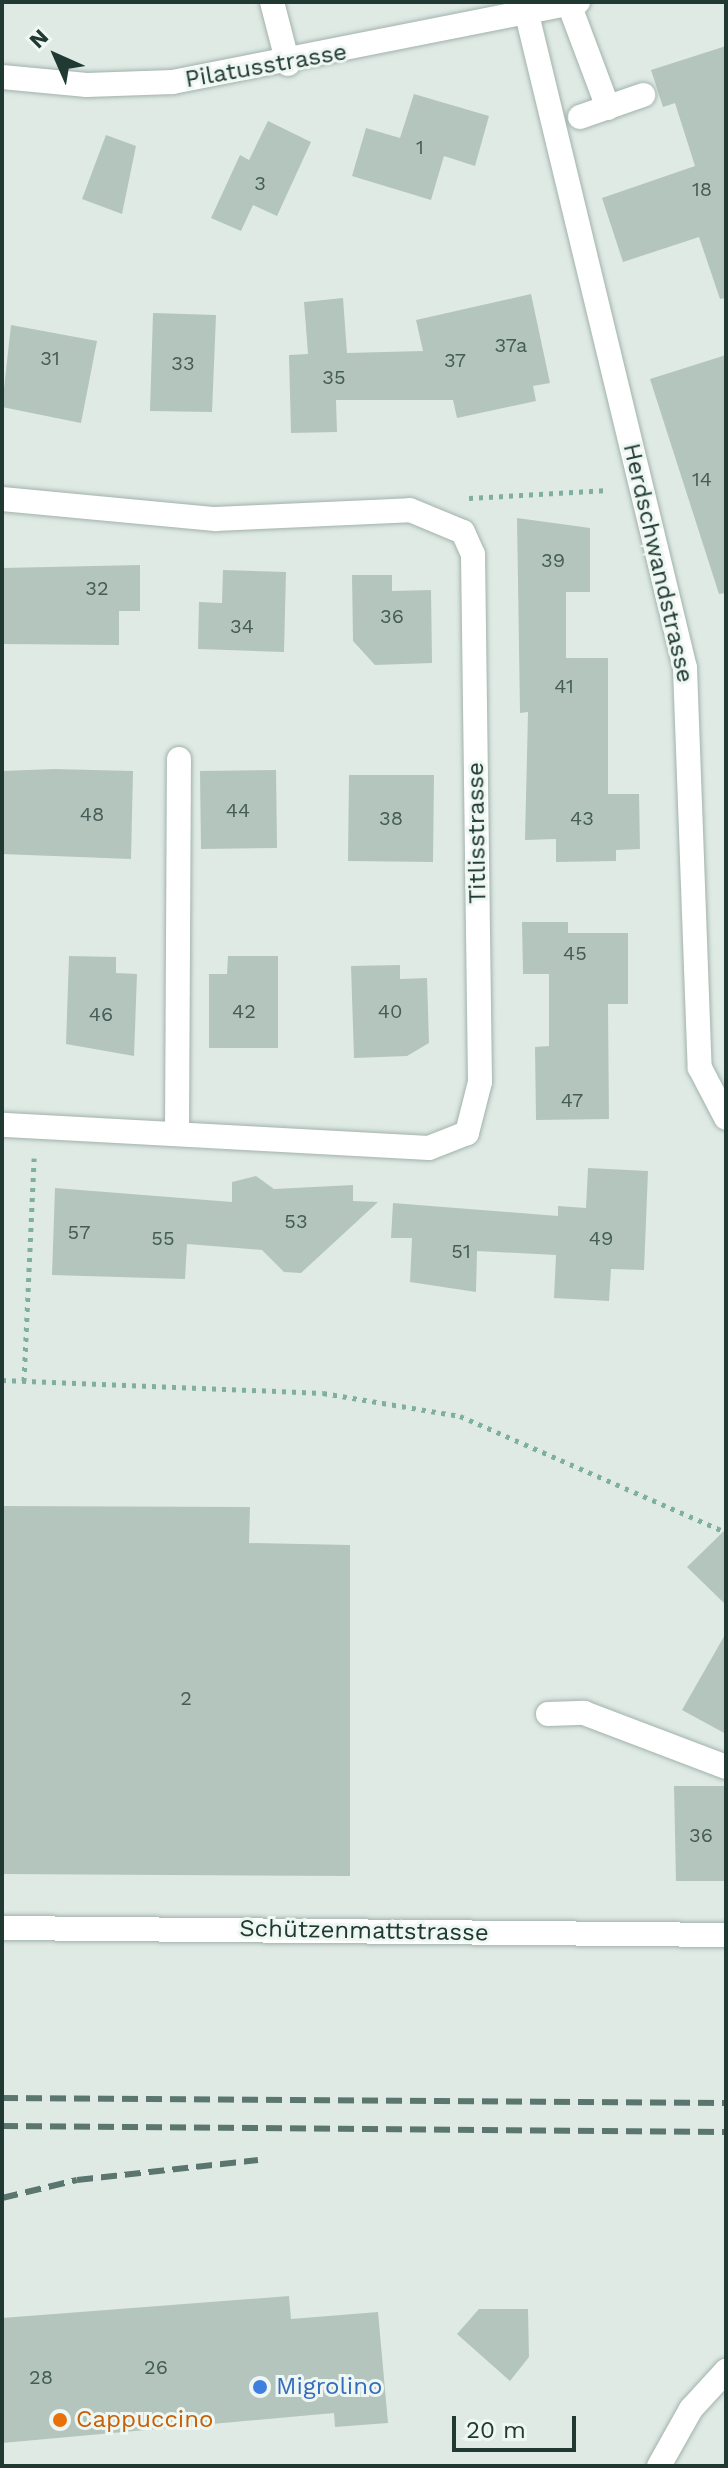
<!DOCTYPE html>
<html>
<head>
<meta charset="utf-8">
<style>
  body { margin:0 }
  #map { position:relative; width:728px; height:2468px; overflow:hidden; background:#dfeae5; font-family:"Work Sans",sans-serif }
  div>[style] { position:absolute }
  [style*='--x'] { left:calc(var(--x)*1px); top:calc(var(--y)*1px); width:calc(var(--w)*1px); rotate:calc(var(--a)*1deg) }
  .building>* { inset:0; background:#b4c5be }
  .path>* { height:5px; margin-top:-2.5px; transform-origin:0; background:repeating-linear-gradient(90deg,#7fafa0 0 4px,transparent 0 10px) }
  .roads { filter:drop-shadow(0 0 2px #a2b2ac) drop-shadow(0 0 2px #a2b2ac) }
  .minor>* { height:24px; margin:-12px; padding:0 12px; transform-origin:12px; border-radius:12px; background:#fff }
  .rail>* { height:6px; margin-top:-3px; transform-origin:0; background:repeating-linear-gradient(90deg,#5a766f 0 16px,transparent 0 24px) }
  .dots>* { width:22px; height:22px; translate:-50% -50%; box-sizing:border-box; border:4px solid #eff7f3; border-radius:50% }
  span { translate:-50% -50%; white-space:nowrap; text-align:center; line-height:1.15; -webkit-text-stroke:6px #eff7f3; paint-order:stroke }
  .number-label { font-size:20px; color:#455d56 }
  .number-label span { -webkit-text-stroke-width:0 }
  .street-label { font-size:24px; color:#203a33 }
  .shop-label { font-size:24px; color:#366cbe }
  .left { translate:0 -50%; text-align:left }
  .food-label { font-size:24px; color:#c56008 }
  .frame { position:absolute; inset:0; border:4px solid #203a33; pointer-events:none }
  .north { position:absolute; left:16px; top:16px; width:80px; height:80px; -webkit-text-stroke:6px #eff7f3; paint-order:stroke; rotate:315deg; font-size:22px; font-weight:700; line-height:32px; text-align:center; color:#203a33 }
  .north::after { content:''; display:block; margin:auto; width:28px; height:36px; background:#203a33; clip-path:polygon(50% 0,100% 100%,50% 72%,0 100%) }
  .scale { position:absolute; left:452px; top:2416px; width:124px; height:36px; box-sizing:border-box; border:4px solid #203a33; border-top:0; padding-left:10px; font-size:24px; line-height:28px; white-space:nowrap; color:#203a33; -webkit-text-stroke:6px #eff7f3; paint-order:stroke }
</style>
</head>
<body>
<div id="map">
  <div class="building">
    <div style="clip-path:polygon(726px 46px,726px 298px,720px 299px,699px 237px,623px 262px,602px 198px,695px 166px,675px 103px,663px 107px,651px 70px)"></div>
    <div style="clip-path:polygon(414px 94px,489px 116px,475px 166px,444px 156px,431px 200px,352px 176px,366px 128px,400px 138px)"></div>
    <div style="clip-path:polygon(268px 121px,311px 142px,277px 216px,253px 205px,241px 231px,211px 218px,240px 155px,249px 160px)"></div>
    <div style="clip-path:polygon(106px 135px,136px 146px,122px 214px,82px 199px)"></div>
    <div style="clip-path:polygon(531px 294px,550px 383px,533px 386px,536px 401px,457px 418px,453px 400px,336px 400px,337px 432px,291px 433px,289px 355px,308px 354px,304px 302px,343px 298px,347px 353px,423px 351px,416px 320px)"></div>
    <div style="clip-path:polygon(153px 313px,216px 315px,212px 412px,150px 411px)"></div>
    <div style="clip-path:polygon(11px 325px,97px 341px,81px 423px,2px 407px)"></div>
    <div style="clip-path:polygon(726px 355px,726px 593px,719px 594px,650px 379px)"></div>
    <div style="clip-path:polygon(517px 518px,590px 528px,590px 592px,566px 592px,566px 658px,608px 658px,608px 794px,639px 794px,640px 849px,616px 850px,616px 861px,556px 862px,556px 839px,525px 840px,528px 712px,520px 713px)"></div>
    <div style="clip-path:polygon(140px 565px,140px 611px,119px 611px,119px 645px,2px 644px,2px 568px)"></div>
    <div style="clip-path:polygon(223px 570px,286px 572px,284px 652px,198px 649px,199px 602px,222px 603px)"></div>
    <div style="clip-path:polygon(352px 575px,392px 575px,392px 591px,431px 590px,432px 663px,375px 665px,353px 641px)"></div>
    <div style="clip-path:polygon(54px 769px,133px 771px,131px 859px,2px 854px,2px 771px)"></div>
    <div style="clip-path:polygon(276px 770px,277px 848px,201px 849px,200px 771px)"></div>
    <div style="clip-path:polygon(349px 775px,434px 775px,433px 862px,348px 861px)"></div>
    <div style="clip-path:polygon(522px 922px,568px 922px,568px 933px,628px 933px,628px 1004px,608px 1004px,609px 1119px,536px 1120px,535px 1047px,549px 1046px,549px 974px,523px 974px)"></div>
    <div style="clip-path:polygon(69px 956px,116px 957px,116px 973px,137px 974px,134px 1056px,66px 1044px)"></div>
    <div style="clip-path:polygon(228px 956px,278px 956px,278px 1048px,209px 1048px,209px 974px,227px 974px)"></div>
    <div style="clip-path:polygon(400px 965px,400px 979px,427px 978px,429px 1043px,407px 1056px,354px 1058px,351px 966px)"></div>
    <div style="clip-path:polygon(588px 1168px,648px 1171px,644px 1270px,611px 1269px,609px 1301px,554px 1298px,556px 1255px,477px 1251px,476px 1292px,410px 1282px,412px 1238px,391px 1238px,393px 1203px,558px 1216px,558px 1206px,586px 1208px)"></div>
    <div style="clip-path:polygon(256px 1176px,274px 1189px,353px 1185px,353px 1201px,378px 1202px,301px 1273px,284px 1272px,262px 1250px,187px 1244px,185px 1279px,52px 1275px,55px 1188px,232px 1202px,232px 1182px)"></div>
    <div style="clip-path:polygon(2px 1506px,250px 1507px,249px 1543px,350px 1545px,350px 1876px,2px 1874px)"></div>
    <div style="clip-path:polygon(726px 1529px,726px 1605px,687px 1567px)"></div>
    <div style="clip-path:polygon(726px 1633px,726px 1734px,682px 1710px)"></div>
    <div style="clip-path:polygon(674px 1786px,726px 1786px,726px 1881px,676px 1881px)"></div>
    <div style="clip-path:polygon(289px 2296px,291px 2319px,378px 2312px,388px 2423px,335px 2427px,334px 2413px,2px 2443px,2px 2318px)"></div>
    <div style="clip-path:polygon(479px 2309px,528px 2309px,529px 2357px,510px 2381px,457px 2334px)"></div>
  </div>
  <div class="path">
    <div style="--x:469;--y:498;--w:140;--a:-3.3"></div>
    <div style="--x:2;--y:1380;--w:321;--a:2.3"></div>
    <div style="--x:323;--y:1393;--w:139;--a:9.5"></div>
    <div style="--x:460;--y:1416;--w:290;--a:23.6"></div>
    <div style="--x:24;--y:1381;--w:223;--a:-87.4"></div>
  </div>
  <div class="roads">
    <div class="minor">
      <div style="--x:272;--y:2;--w:64;--a:75.5"></div>
      <div style="--x:524;--y:2;--w:685;--a:76.41"></div>
      <div style="--x:685;--y:668;--w:400;--a:87.9"></div>
      <div style="--x:700;--y:1068;--w:56;--a:62.5"></div>
      <div style="--x:569;--y:4;--w:111;--a:69.4"></div>
      <div style="--x:2;--y:77;--w:85;--a:5.4"></div>
      <div style="--x:87;--y:85;--w:86;--a:-2"></div>
      <div style="--x:173;--y:82;--w:413;--a:-11.2"></div>
      <div style="--x:580;--y:117;--w:67;--a:-19.2"></div>
      <div style="--x:2;--y:499;--w:214;--a:5.4"></div>
      <div style="--x:215;--y:519;--w:195;--a:-2.6"></div>
      <div style="--x:410;--y:510;--w:57;--a:22.5"></div>
      <div style="--x:463;--y:532;--w:24;--a:66"></div>
      <div style="--x:473;--y:554;--w:528;--a:89.24"></div>
      <div style="--x:480;--y:1082;--w:53;--a:104.3"></div>
      <div style="--x:467;--y:1133;--w:41;--a:158.5"></div>
      <div style="--x:429;--y:1148;--w:428;--a:-176.9"></div>
      <div style="--x:177;--y:1134;--w:375;--a:-89.7"></div>
      <div style="--x:548;--y:1714;--w:36;--a:-2"></div>
      <div style="--x:584;--y:1713;--w:152;--a:20.8"></div>
      <div style="--x:2;--y:1928;--w:724;--a:0.55"></div>
      <div style="--x:659;--y:2466;--w:65;--a:-60.7"></div>
      <div style="--x:691;--y:2409;--w:52;--a:-47.4"></div>
    </div>
  </div>
  <div class="rail">
    <div style="--x:2;--y:2098;--w:724;--a:0.4"></div>
    <div style="--x:2;--y:2126;--w:724;--a:0.47"></div>
    <div style="--x:2;--y:2198;--w:77;--a:-13.5"></div>
    <div style="--x:77;--y:2180;--w:182;--a:-6.3"></div>
  </div>
  <div class="dots">
    <div style="left:260px;top:2387px;background:#3f7fe0"></div>
    <div style="left:60px;top:2420px;background:#e8710a"></div>
  </div>
  <div class="number-label">
    <span style="left:420px;top:147px">1</span>
    <span style="left:260px;top:183px">3</span>
    <span style="left:702px;top:189px">18</span>
    <span style="left:511px;top:345px">37a</span>
    <span style="left:50px;top:358px">31</span>
    <span style="left:455px;top:360px">37</span>
    <span style="left:183px;top:363px">33</span>
    <span style="left:334px;top:377px">35</span>
    <span style="left:702px;top:479px">14</span>
    <span style="left:553px;top:560px">39</span>
    <span style="left:97px;top:588px">32</span>
    <span style="left:392px;top:616px">36</span>
    <span style="left:242px;top:626px">34</span>
    <span style="left:564px;top:686px">41</span>
    <span style="left:238px;top:810px">44</span>
    <span style="left:92px;top:814px">48</span>
    <span style="left:391px;top:818px">38</span>
    <span style="left:582px;top:818px">43</span>
    <span style="left:575px;top:953px">45</span>
    <span style="left:244px;top:1011px">42</span>
    <span style="left:390px;top:1011px">40</span>
    <span style="left:101px;top:1014px">46</span>
    <span style="left:572px;top:1100px">47</span>
    <span style="left:296px;top:1221px">53</span>
    <span style="left:79px;top:1232px">57</span>
    <span style="left:163px;top:1238px">55</span>
    <span style="left:601px;top:1238px">49</span>
    <span style="left:461px;top:1251px">51</span>
    <span style="left:186px;top:1698px">2</span>
    <span style="left:701px;top:1835px">36</span>
    <span style="left:156px;top:2367px">26</span>
    <span style="left:41px;top:2377px">28</span>
  </div>
  <div class="street-label">
    <span style="left:266px;top:66px;rotate:-10deg">Pilatusstrasse</span>
    <span style="left:658px;top:563px;rotate:77deg">Herdschwandstrasse</span>
    <span style="left:477px;top:833px;rotate:-91deg">Titlisstrasse</span>
    <span style="left:364px;top:1931px;rotate:1deg">Schützenmattstrasse</span>
  </div>
  <div class="shop-label">
    <span class="left" style="left:276px;top:2387px">Migrolino</span>
  </div>
  <div class="food-label">
    <span class="left" style="left:76px;top:2420px">Cappuccino</span>
  </div>
  <div class="frame"></div>
  <div class="north">N</div>
  <div class="scale">20 m</div>
</div>
</body>
</html>
